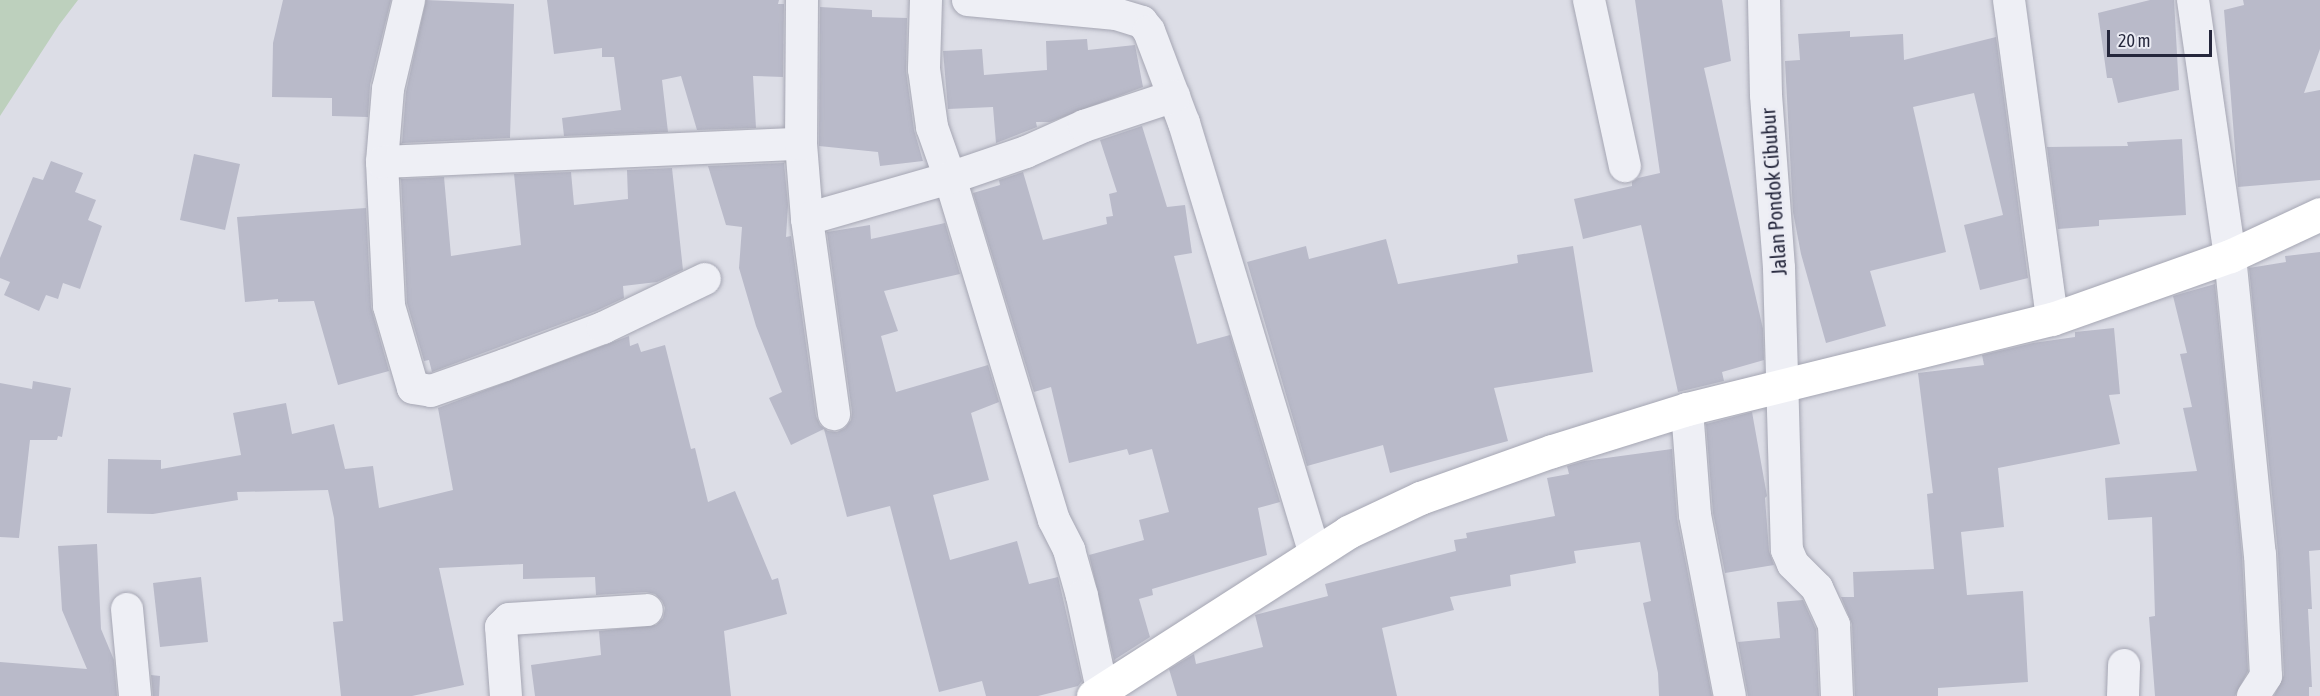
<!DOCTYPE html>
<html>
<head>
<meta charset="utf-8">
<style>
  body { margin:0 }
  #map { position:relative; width:2320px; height:696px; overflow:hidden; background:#dcdde6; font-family:"Asap Condensed",sans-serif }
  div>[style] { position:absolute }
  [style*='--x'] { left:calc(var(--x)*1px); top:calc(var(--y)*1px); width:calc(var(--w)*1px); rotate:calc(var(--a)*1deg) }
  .green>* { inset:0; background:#bdd0bd }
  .building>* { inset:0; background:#b9bac9 }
  .roads { filter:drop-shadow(0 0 2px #a5a6b3) drop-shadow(0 0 2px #a5a6b3) }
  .street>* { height:32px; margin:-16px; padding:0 16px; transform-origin:16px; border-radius:16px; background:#eeeff5 }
  .secondary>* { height:33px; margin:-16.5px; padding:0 16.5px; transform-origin:16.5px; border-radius:16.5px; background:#fff }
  span { translate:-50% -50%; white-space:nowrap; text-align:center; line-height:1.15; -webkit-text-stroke:6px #ebecf4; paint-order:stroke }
  .street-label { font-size:21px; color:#25273c }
  .scale { position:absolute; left:2107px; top:30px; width:105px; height:27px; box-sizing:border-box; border:3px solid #25273c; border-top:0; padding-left:8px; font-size:18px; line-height:21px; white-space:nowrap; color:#25273c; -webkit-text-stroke:4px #ebecf4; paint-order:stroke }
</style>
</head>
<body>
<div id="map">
  <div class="green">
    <div style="clip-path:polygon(0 0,78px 0,59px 25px,0 116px)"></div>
  </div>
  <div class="building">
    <div style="clip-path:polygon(283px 0,391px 0,370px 85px,368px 117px,332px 116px,332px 98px,272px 97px,273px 43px)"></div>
    <div style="clip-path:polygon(426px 0,514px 4px,510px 138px,402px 143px,406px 92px)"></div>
    <div style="clip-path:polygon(547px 0,779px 0,778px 4px,784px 4px,783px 77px,753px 76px,756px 128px,697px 130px,681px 76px,662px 80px,668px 132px,564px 136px,562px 118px,621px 110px,614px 57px,602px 57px,602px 48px,554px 54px)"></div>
    <div style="clip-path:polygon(1635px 0,1722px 0,1731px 61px,1704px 68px,1763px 329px,1764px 360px,1722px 372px,1724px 381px,1678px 392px,1641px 225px,1583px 239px,1574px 199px,1632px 186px,1632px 182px,1638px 178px,1660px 173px)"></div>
    <div style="clip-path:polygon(2150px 0,2174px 0,2179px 90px,2118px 103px,2112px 78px,2107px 78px,2098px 13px)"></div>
    <div style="clip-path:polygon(2243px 0,2320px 0,2320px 49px,2304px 93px,2320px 90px,2320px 180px,2238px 187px,2224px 10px,2244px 5px)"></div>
    <div style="clip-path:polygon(820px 7px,872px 10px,872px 17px,907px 18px,906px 71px,914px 130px,923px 161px,880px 166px,878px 152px,819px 146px)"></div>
    <div style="clip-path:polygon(1850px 31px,1850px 37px,1903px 34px,1904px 60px,1996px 37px,2028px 278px,1980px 290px,1964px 225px,2003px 215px,1974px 93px,1913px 107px,1946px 252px,1870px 271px,1886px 326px,1826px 343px,1801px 254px,1793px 212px,1785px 61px,1800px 60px,1798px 34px)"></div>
    <div style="clip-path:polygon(1087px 39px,1088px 50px,1135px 45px,1143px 87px,1050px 122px,1036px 122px,1037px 127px,996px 143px,993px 107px,948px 109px,943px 51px,982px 49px,984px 75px,1047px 70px,1046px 41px)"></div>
    <div style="clip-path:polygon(1142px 126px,1167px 207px,1185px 205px,1192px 253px,1174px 256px,1197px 344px,1230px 335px,1280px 502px,1258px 508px,1267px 555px,1152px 589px,1153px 595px,1139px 599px,1150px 637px,1114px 660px,1089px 555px,1144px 540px,1139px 520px,1169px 512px,1152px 449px,1129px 455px,1127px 449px,1069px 463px,1051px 387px,1034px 392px,973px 193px,1000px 185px,999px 180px,1023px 172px,1043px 240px,1107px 224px,1106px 217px,1113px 216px,1109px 194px,1117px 192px,1100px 140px)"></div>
    <div style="clip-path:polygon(2182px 139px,2186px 215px,2099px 220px,2099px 226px,2058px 229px,2047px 147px,2128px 146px,2127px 142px)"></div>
    <div style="clip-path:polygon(194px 154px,240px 164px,225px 230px,180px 220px)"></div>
    <div style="clip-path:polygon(51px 161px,83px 173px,75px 192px,96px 200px,88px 220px,102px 226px,80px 289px,63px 283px,58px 299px,46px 295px,39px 311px,4px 295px,10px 282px,0 278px,0 258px,33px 177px,43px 180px)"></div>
    <div style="clip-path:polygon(784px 163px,788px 205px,786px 237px,791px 236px,816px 416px,820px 425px,828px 431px,837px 432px,845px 428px,851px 420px,852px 412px,827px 232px,870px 225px,871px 239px,945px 223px,960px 274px,884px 291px,898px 331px,881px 336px,896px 392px,988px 365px,999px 402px,971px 413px,989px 480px,933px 495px,950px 560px,1017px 541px,1029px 584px,1058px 577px,1082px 681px,1078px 686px,1038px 696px,986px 696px,982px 681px,939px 692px,890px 506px,847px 517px,824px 429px,791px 445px,769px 398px,782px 392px,756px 326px,739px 268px,742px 227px,726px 225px,708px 166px)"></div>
    <div style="clip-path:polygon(672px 168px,683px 270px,657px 282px,623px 286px,624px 298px,596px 311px,432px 372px,429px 360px,424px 361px,407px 303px,401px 179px,444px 177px,451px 256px,521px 245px,514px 174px,571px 172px,574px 205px,628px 199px,627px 170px)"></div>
    <div style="clip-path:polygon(366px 208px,371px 307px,389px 371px,338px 385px,314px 301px,278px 302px,278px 299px,245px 302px,237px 217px)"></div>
    <div style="clip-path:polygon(1386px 239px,1398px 284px,1518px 263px,1517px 255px,1573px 246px,1593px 372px,1494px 388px,1508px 441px,1390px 473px,1383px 445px,1307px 466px,1247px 262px,1306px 246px,1309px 259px)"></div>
    <div style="clip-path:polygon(2320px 252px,2320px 550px,2309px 551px,2312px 609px,2308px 609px,2312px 687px,2309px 687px,2309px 696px,2274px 696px,2284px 675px,2278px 553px,2249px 268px,2286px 262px,2285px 256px)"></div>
    <div style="clip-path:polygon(2215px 284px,2242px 555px,2248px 671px,2235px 696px,2155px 696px,2149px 617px,2155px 616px,2152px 517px,2108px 520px,2105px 478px,2197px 471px,2183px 408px,2192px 407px,2180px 354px,2187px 353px,2173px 296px)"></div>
    <div style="clip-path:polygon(2114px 328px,2120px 394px,2109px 395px,2120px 444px,1998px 468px,2004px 527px,1961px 532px,1967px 595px,2023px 591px,2028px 682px,1938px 688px,1938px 696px,1855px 696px,1852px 624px,1841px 597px,1854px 597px,1853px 572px,1934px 569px,1927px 494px,1933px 493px,1918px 373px,1984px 365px,1982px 355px,2033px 343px,2075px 337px,2075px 332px)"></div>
    <div style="clip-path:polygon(629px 336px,630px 346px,638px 343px,641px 352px,665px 345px,691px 449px,695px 448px,708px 502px,735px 491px,772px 580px,778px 578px,787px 614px,724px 631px,731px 696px,535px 696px,531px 665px,601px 655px,599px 631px,656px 625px,663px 618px,665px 608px,662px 601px,655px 594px,646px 592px,596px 595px,595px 577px,523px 579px,523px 564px,439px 568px,464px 685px,412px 696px,341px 696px,333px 622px,343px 621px,334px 518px,328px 490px,237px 492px,238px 500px,153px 514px,107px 513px,108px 459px,161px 460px,161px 469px,241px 455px,233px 413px,286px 403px,292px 434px,334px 424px,345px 469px,373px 466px,379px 508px,453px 490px,438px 408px)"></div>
    <div style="clip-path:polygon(33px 381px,71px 388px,62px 437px,58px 436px,57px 440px,30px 440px,19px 538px,0 537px,0 383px,32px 389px)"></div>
    <div style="clip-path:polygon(1752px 412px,1767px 496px,1765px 498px,1769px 551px,1774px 565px,1725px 573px,1713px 513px,1706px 424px)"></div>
    <div style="clip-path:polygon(1672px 449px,1677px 518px,1712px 696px,1659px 696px,1658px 673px,1643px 603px,1651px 601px,1640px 542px,1574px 551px,1576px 563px,1510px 575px,1511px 586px,1450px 597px,1454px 610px,1382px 628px,1397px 696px,1177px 696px,1169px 669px,1194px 654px,1196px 664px,1263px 647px,1255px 615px,1328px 596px,1325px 584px,1456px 551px,1454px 540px,1467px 538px,1466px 533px,1555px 516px,1547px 478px,1569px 474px,1567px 466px,1584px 461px)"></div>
    <div style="clip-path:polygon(97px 544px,101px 629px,114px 660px,117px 696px,0 696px,0 662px,87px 669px,62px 610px,58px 546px)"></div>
    <div style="clip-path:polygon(201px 577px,208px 642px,160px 647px,153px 583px)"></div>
    <div style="clip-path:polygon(1803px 600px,1816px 629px,1819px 696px,1748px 696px,1738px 642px,1780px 638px,1777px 602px)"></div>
    <div style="clip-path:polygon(151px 675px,160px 676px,159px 696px,153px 696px)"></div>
  </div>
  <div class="roads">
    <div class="street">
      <div style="--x:409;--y:0;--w:91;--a:103.3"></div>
      <div style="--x:388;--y:89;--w:73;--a:94.7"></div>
      <div style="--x:382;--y:162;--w:144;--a:87.2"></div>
      <div style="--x:389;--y:306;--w:85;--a:73.7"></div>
      <div style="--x:413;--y:388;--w:18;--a:9"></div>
      <div style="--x:431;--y:391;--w:78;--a:-19.4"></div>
      <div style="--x:505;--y:365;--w:105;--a:-20.7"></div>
      <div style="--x:603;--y:328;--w:113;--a:-25.7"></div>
      <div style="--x:926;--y:0;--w:69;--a:91.7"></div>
      <div style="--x:924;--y:69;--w:59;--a:82.1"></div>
      <div style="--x:932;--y:127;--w:54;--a:70.6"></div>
      <div style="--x:950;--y:178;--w:357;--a:73.1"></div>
      <div style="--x:1054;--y:520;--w:34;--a:63"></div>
      <div style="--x:1069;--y:550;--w:48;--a:74.2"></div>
      <div style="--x:1082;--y:596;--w:95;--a:77.9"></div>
      <div style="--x:968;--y:0;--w:149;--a:5.4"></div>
      <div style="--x:1116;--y:14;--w:27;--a:17"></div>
      <div style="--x:1142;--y:22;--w:11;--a:52"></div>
      <div style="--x:1149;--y:31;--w:98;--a:69.2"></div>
      <div style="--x:1184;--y:123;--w:450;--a:73.1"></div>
      <div style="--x:1589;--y:0;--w:170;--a:77.8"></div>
      <div style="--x:1764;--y:0;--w:95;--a:88.8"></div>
      <div style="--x:1766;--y:95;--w:173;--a:85.7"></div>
      <div style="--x:1779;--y:268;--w:282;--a:88.4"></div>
      <div style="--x:1787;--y:550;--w:15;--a:67"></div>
      <div style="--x:1793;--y:564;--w:34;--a:45"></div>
      <div style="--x:1817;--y:588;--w:41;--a:65.3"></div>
      <div style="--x:1834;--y:625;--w:71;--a:87.6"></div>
      <div style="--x:2009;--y:0;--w:322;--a:82.3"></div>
      <div style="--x:2193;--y:0;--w:259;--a:81.8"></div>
      <div style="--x:2230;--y:256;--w:300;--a:84.3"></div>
      <div style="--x:2260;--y:554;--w:122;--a:87.2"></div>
      <div style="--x:2266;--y:676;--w:24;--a:123"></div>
      <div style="--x:801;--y:144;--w:75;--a:85.4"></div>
      <div style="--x:807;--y:219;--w:149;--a:-16"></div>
      <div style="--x:950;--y:178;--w:80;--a:-18.9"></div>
      <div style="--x:1026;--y:152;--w:64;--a:-24.1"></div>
      <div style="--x:1084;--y:126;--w:95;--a:-18.4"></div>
      <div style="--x:382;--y:162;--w:419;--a:-2.5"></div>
      <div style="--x:801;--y:144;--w:144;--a:-89.6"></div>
      <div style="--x:807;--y:219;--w:197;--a:82.1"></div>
      <div style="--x:1687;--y:409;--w:106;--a:85.7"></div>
      <div style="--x:1695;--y:515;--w:184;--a:79.1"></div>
      <div style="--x:127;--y:609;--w:87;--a:84.7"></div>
      <div style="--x:506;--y:696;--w:69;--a:-94.1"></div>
      <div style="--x:501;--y:627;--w:11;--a:-45"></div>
      <div style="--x:509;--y:619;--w:138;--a:-3.7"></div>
      <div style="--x:2123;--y:696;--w:31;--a:-88"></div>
    </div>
    <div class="secondary">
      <div style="--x:1093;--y:696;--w:303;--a:-32.7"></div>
      <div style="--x:1348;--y:532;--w:80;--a:-25.3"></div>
      <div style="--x:1420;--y:498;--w:140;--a:-19.6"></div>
      <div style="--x:1552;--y:451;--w:141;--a:-17.3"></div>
      <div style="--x:1687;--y:409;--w:376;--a:-13.9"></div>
      <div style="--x:2052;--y:319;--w:189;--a:-19.5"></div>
      <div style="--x:2230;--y:256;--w:99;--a:-25"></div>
    </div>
  </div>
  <div class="street-label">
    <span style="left:1773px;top:192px;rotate:-94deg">Jalan Pondok Cibubur</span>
  </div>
  <div class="scale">20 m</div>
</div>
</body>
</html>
